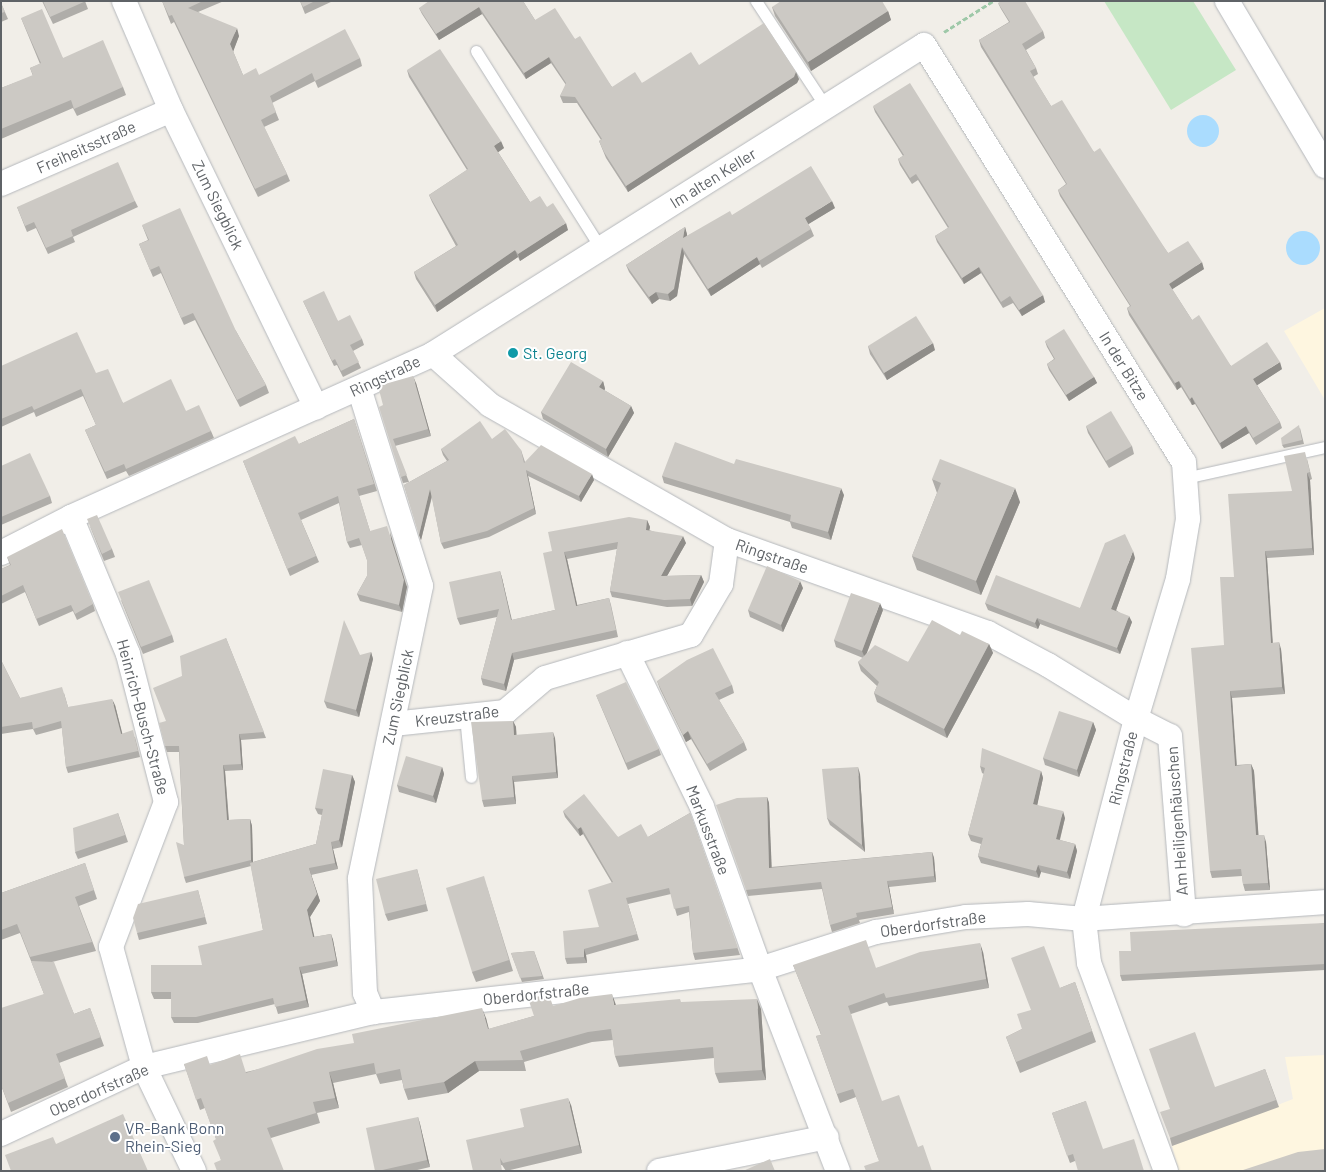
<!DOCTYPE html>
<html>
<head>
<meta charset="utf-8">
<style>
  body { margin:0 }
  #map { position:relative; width:1326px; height:1172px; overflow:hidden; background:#f1eee8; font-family:Barlow,sans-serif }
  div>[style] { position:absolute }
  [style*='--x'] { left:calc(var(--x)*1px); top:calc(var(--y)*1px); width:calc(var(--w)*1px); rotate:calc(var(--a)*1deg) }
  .commercial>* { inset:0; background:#fef6e0 }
  .green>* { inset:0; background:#c6e7c5 }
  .water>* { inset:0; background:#aadcfe }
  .round { border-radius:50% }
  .path>* { height:3px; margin-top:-1.5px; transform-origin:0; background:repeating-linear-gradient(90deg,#9ec8a8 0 5px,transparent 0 7.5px) }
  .roads { filter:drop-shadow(0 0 1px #b5b8bc) drop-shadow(0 0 1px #b5b8bc) }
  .lane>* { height:11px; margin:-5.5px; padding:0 5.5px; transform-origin:5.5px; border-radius:5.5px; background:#fff }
  .street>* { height:24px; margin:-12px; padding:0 12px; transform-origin:12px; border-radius:12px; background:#fff }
  .wall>* { inset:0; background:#afada9 }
  .shaded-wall>* { inset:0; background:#8f8d89 }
  .building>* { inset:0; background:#ccc9c4 }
  .dots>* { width:14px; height:14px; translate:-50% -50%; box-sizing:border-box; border:2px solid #fff; border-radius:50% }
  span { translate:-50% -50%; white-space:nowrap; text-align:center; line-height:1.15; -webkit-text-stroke:4px #fff; paint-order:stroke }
  .street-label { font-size:16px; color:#5f6367 }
  .culture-label { font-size:16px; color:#0d838f }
  .left { translate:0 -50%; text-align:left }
  .service-label { font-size:16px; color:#4e5e75 }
  .frame { position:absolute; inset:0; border:2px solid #5f6367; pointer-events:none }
</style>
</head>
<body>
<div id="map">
  <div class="commercial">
    <div style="clip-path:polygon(1325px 308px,1325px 400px,1284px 331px)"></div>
    <div style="clip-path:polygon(1325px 1055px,1325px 1171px,1179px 1171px,1172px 1146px,1293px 1099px,1285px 1057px)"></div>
  </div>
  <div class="green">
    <div style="clip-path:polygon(1104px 1px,1193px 1px,1236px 70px,1171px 110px)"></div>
  </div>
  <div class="water">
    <div class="round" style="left:1187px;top:115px;width:32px;height:32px"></div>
    <div class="round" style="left:1286px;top:231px;width:34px;height:34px"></div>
  </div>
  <div class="path">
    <div style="--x:944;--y:32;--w:58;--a:-32.3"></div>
  </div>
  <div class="roads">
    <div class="lane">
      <div style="--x:756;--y:1;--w:127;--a:56.6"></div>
      <div style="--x:476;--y:51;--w:234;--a:57.7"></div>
      <div style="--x:1185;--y:478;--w:143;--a:-12.5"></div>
      <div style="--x:465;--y:716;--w:61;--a:84.4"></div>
    </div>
    <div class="street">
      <div style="--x:124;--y:1;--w:119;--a:66.7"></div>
      <div style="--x:171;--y:110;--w:331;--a:64"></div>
      <div style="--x:1227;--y:1;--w:192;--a:59.3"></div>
      <div style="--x:1;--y:184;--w:185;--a:-23.5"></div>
      <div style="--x:433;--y:354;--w:580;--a:-32.18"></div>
      <div style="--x:924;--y:45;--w:491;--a:58.1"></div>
      <div style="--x:1184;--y:462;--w:57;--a:86"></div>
      <div style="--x:1188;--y:519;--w:61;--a:99.5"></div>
      <div style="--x:1178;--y:579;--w:146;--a:106.7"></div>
      <div style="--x:1136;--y:719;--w:207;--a:104.6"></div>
      <div style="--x:1084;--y:919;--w:44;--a:83.5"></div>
      <div style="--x:1089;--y:963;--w:222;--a:69.7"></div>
      <div style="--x:359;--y:388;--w:207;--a:72.6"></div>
      <div style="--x:421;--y:586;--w:299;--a:101.8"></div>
      <div style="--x:360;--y:879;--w:114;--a:87.5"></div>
      <div style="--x:365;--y:993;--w:21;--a:67"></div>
      <div style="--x:71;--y:517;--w:148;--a:67.4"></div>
      <div style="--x:128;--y:654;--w:153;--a:75.6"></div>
      <div style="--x:166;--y:802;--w:155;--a:110.8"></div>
      <div style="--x:111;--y:947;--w:124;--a:74.6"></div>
      <div style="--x:144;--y:1067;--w:115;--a:64.3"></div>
      <div style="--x:1;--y:553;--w:79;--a:-27.2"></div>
      <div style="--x:71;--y:517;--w:397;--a:-24.2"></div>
      <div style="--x:433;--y:354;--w:76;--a:41.8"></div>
      <div style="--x:490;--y:405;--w:273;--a:29.7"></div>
      <div style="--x:727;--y:540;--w:277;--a:19.6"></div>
      <div style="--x:988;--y:633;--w:68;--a:28.1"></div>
      <div style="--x:1048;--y:665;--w:103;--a:31.5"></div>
      <div style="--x:1136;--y:719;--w:38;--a:27"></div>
      <div style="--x:1170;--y:736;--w:179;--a:85.5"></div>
      <div style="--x:627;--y:653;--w:171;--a:64"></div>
      <div style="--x:702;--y:807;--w:172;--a:70.3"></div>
      <div style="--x:760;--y:969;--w:217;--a:68.9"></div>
      <div style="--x:393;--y:724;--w:113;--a:-6.1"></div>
      <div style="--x:505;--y:712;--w:52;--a:-40.4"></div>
      <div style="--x:545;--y:678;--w:152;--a:-16.4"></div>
      <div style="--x:691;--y:635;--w:59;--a:-59.5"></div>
      <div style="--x:721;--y:584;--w:44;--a:-82.2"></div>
      <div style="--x:1;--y:1134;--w:158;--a:-25.1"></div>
      <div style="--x:144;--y:1067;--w:236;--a:-13.5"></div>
      <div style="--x:373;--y:1012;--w:389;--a:-6.3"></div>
      <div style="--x:760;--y:969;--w:122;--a:-17.7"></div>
      <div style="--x:876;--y:932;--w:91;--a:-9.5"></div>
      <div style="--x:966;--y:917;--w:62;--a:-2.8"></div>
      <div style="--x:1028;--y:914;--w:56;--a:5.1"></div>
      <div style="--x:1084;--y:919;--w:242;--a:-4"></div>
      <div style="--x:659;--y:1171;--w:171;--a:-11.4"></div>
    </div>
  </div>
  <div class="wall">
    <div style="clip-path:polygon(42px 1px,85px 1px,88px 9px,53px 24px)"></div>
    <div style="clip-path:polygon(162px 1px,224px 1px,198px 12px,239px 36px,233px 51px,243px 75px,259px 75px,360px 58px,362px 66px,318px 88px,315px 81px,272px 103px,279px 120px,264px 127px,287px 174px,290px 181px,258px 197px,174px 22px,171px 24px)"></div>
    <div style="clip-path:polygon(300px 1px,333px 1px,305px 14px)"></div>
    <div style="clip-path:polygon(523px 1px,535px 20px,575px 39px,612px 87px,642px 83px,699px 65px,799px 79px,797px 83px,628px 192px,606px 158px,599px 141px,601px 140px,577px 103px,563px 103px,560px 96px,566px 85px,551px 63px,526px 79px,482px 14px,439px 40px,422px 14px,419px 8px)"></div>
    <div style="clip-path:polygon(1px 3px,8px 19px,1px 22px)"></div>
    <div style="clip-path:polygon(998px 3px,1043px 31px,1045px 38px,1026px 50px,1036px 68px,1038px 74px,1033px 77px,1051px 106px,1094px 152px,1168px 253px,1204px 269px,1172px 289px,1192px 320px,1231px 366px,1282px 369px,1257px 385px,1280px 422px,1282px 428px,1256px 445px,1249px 433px,1222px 449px,1195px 404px,1192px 405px,1181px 387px,1177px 390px,1129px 315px,1127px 308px,1130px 306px,1060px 196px,1058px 190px,1066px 184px,981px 47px,979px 40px,1009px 22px,1001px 9px)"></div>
    <div style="clip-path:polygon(772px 7px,888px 11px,891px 20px,811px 71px,775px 16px)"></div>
    <div style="clip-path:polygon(21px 18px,63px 58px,123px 87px,126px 95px,77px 116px,73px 108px,1px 139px,1px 88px,33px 76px,30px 68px,40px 64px)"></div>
    <div style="clip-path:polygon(407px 70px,504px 148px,498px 152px,530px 202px,547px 207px,568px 230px,520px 261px,518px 257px,437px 312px,416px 279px,414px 272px,456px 246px,432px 202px,429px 195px,467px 170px,409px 77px)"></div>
    <div style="clip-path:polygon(873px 106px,1045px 302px,1022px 316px,1013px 303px,1003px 308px,981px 273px,964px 284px,937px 242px,935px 236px,948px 228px,918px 180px,912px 184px,900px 165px,898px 159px,903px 156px,875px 112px)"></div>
    <div style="clip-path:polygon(135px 201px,138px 207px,73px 237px,75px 242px,48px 254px,36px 228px,27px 232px,17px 207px)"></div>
    <div style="clip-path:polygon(835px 208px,808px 224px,811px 229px,814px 236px,762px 268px,760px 264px,711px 296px,684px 254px,677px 296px,670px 301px,659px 299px,652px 304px,629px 272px,626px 265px,685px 227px,687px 236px,732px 215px)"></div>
    <div style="clip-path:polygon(142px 225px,236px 331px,266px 385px,269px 393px,240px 407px,195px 320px,184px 325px,161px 273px,153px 277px,139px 244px,148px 240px)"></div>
    <div style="clip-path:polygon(303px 301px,338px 321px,362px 339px,364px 345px,353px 351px,361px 368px,343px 377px,337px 365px,334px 366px)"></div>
    <div style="clip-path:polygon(1045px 341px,1094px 377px,1097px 383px,1069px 401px,1049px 370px,1047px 364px,1054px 359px,1047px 347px)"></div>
    <div style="clip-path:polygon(868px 346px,935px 350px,887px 380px,870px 354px)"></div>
    <div style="clip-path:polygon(1px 366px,96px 373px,123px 403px,186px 411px,211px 431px,214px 438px,129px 476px,126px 471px,107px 479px,85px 430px,96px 425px,83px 396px,36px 417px,34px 412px,1px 427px)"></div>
    <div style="clip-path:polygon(603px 381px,605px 389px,604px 390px,631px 406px,634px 413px,608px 457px,543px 419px,541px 412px)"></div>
    <div style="clip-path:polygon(416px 383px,431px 436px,395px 446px,409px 482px,403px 483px,401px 477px,383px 405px)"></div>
    <div style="clip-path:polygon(354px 419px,377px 491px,359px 496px,370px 531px,407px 587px,402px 612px,360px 601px,357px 594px,367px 576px,367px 560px,362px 545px,350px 548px,347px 542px,339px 503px,301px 520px,319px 562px,290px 576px,243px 461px,299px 444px)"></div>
    <div style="clip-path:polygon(1086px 426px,1132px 446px,1134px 454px,1109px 468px,1088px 433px)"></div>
    <div style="clip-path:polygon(1300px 428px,1304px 444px,1284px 448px,1282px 445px)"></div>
    <div style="clip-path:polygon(492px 439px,521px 450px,525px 462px,594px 480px,581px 502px,528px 476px,536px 514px,489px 537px,444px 549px,441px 543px,432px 497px,421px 540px,404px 485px,447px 461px,443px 455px,441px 449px)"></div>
    <div style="clip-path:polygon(1307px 459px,1312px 479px,1310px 480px,1314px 555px,1267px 558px,1273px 643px,1281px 649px,1285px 694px,1232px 698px,1237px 765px,1251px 764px,1254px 771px,1258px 835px,1266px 842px,1270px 890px,1245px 891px,1243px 884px,1242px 876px,1212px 878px,1210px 871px,1224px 645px,1234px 577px,1292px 491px)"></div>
    <div style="clip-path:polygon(734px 464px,844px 495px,831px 540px,792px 528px,790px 522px,664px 483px,662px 476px)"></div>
    <div style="clip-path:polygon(1px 466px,50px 496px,52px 503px,1px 525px)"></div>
    <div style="clip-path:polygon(932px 479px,1020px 502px,981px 595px,917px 570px,912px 556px,937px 493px)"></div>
    <div style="clip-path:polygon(647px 520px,650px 527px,649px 530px,686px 543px,667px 576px,701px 575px,704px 582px,692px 606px,667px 607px,612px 597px,610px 591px,617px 549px,567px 559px,577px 605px,609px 598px,611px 605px,618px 637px,514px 660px,506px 691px,483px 685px,481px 678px,497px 617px,460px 625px,457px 618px,500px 571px,502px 578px,512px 620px,555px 610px,552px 551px)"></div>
    <div style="clip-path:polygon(90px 526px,112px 549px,115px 557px,104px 561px)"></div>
    <div style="clip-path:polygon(7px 557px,93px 604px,95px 611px,77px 620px,73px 611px,39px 626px,25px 592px,1px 604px,1px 569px,10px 565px)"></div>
    <div style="clip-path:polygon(1135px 558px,1116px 610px,1132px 622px,1120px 654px,1040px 624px,1038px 629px,988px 610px,985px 603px,1080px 608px)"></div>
    <div style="clip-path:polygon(803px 588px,783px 632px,750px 617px,748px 610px)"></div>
    <div style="clip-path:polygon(121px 600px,172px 635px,174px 642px,143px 654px)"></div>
    <div style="clip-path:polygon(883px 610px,866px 654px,908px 662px,960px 635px,989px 644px,993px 653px,947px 738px,877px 702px,874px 693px,877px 686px,861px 671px,858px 662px,863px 658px,836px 647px,834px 640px)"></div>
    <div style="clip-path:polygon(226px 638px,266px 738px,241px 740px,243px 770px,225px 771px,229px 820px,250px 819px,252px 826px,253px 862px,316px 844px,322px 815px,318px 814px,315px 808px,352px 775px,355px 782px,342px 847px,333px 849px,338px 869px,311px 875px,320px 901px,310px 917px,314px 937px,331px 934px,333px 940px,338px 966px,302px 974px,309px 1007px,278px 1014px,275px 1004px,198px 1023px,174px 1023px,171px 1017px,171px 999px,154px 999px,151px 992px,202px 965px,263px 930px,251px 866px,186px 883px,184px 877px,184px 845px,179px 752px,167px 752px,165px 746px,166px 722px,182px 676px)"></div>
    <div style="clip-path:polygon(371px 652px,373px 659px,359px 717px,327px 708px,324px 701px)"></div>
    <div style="clip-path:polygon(1px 660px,20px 698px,64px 693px,68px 707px,115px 705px,122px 734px,135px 737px,140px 757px,68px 773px,66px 767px,62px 728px,36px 735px,33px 729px,1px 734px)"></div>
    <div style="clip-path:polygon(657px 681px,732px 685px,734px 693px,719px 700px,744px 742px,747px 750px,710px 771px,691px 739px,686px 742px,660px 689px)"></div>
    <div style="clip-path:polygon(596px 695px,659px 749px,661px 755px,628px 770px)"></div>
    <div style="clip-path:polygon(513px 721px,516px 727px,516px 735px,555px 738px,558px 778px,514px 782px,516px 804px,484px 807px,482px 800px)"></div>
    <div style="clip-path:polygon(1093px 722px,1096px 730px,1079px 777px,1045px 765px,1043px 758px)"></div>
    <div style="clip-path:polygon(980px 766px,1041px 771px,1043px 778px,1037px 805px,1065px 818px,1060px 840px,1075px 844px,1077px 851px,1070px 879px,1041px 872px,1039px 878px,981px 863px,978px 856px,981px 844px,971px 841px,968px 834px,984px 774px,982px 773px)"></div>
    <div style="clip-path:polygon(442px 767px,444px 774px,436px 803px,399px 792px,397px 785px)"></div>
    <div style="clip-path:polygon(860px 774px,865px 852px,830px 825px,827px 818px)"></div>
    <div style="clip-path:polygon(767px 797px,769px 803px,771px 867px,932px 852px,934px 858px,936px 882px,889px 887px,894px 914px,859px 920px,860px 923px,832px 932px,830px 925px,822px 889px,748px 896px,746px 890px)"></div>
    <div style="clip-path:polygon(563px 811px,618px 837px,648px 837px,690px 813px,740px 955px,695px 960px,693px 953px,689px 912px,677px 916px,671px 894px,628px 904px,639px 940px,586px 955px,587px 963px,567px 964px,565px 958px,599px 927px,612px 883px,583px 834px,580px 836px,565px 817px)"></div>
    <div style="clip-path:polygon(118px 813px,128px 842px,78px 859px,75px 852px)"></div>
    <div style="clip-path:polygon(85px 863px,97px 899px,79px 906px,96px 951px,52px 962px,74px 1014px,90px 1008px,104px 1046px,59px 1063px,68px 1087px,11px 1112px,1px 1085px,44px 994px,20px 933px,1px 940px,1px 893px)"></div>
    <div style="clip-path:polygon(417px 869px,419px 876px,428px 911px,388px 921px,385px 914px)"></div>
    <div style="clip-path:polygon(487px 887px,513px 971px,476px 982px,472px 972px)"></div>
    <div style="clip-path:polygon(198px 890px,207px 924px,139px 940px,137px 933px)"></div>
    <div style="clip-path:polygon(1325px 911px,1325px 970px,1122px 981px,1120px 975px,1131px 951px,1325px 923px)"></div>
    <div style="clip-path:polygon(534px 951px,544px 979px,522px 982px,511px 953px)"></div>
    <div style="clip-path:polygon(983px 952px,989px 988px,889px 1006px,887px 1002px,851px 1014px,879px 1161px,856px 1097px,840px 1103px,816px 1036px,821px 1035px,820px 1032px,793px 965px,876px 968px)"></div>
    <div style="clip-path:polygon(1075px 982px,1096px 1042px,1020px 1073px,1006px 1037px,1022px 1029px,1031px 1010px,1060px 988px)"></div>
    <div style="clip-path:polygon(681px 1002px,761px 1009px,766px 1080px,719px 1083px,715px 1073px,714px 1058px,619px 1067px,615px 1056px,613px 1040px,592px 1042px,524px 1062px,526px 1071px,479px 1071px,448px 1093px,408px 1100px,404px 1089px,402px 1080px,380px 1084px,376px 1074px,333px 1083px,339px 1108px,317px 1113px,320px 1123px,271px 1138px,221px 1160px,216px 1139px,205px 1108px,200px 1110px,184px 1064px,246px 1072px,486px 1018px,489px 1029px,534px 1016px,553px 1006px,616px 1005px)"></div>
    <div style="clip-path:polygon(1265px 1069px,1279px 1107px,1172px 1146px,1170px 1138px,1170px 1109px)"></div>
    <div style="clip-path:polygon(1086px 1101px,1075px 1161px,1070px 1163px,1052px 1113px)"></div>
    <div style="clip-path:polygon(571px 1105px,582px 1153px,506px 1171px,502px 1165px,473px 1171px,524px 1127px)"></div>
    <div style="clip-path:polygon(418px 1117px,420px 1124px,430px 1167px,413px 1171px,375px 1171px)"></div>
  </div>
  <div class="shaded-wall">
    <div style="clip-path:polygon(479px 7px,482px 14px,439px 40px,436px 34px)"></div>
    <div style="clip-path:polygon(888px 11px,891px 20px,811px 71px,808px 62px)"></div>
    <div style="clip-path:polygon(237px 28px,239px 36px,233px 52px,230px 44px)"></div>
    <div style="clip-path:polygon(549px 57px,551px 63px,526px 79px,524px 73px)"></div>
    <div style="clip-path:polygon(796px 72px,799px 79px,797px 83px,628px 192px,626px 186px)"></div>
    <div style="clip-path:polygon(501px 141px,504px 148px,497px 153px,494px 146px)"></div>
    <div style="clip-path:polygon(832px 201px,835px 208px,807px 225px,805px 218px)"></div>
    <div style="clip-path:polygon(566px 223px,568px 230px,520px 261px,518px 254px)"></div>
    <div style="clip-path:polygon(685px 227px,687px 234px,686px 245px,683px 238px)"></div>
    <div style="clip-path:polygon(682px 247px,684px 254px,677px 296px,670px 301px,668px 294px)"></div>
    <div style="clip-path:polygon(515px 250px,518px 257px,437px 312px,435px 305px)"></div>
    <div style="clip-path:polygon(757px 257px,760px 264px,711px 296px,708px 289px)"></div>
    <div style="clip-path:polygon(1202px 262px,1204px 269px,1171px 290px,1169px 284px)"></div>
    <div style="clip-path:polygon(979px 267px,981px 273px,964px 284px,962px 278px)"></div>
    <div style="clip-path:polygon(656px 292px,659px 299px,652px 304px,649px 297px)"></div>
    <div style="clip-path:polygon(1043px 295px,1045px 302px,1022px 316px,1019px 310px)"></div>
    <div style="clip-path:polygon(933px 343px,935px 350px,887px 380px,884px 373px)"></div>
    <div style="clip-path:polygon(1280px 362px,1282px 369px,1256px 386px,1253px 379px)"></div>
    <div style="clip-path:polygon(413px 376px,416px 383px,431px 436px,428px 429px)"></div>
    <div style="clip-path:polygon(1094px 377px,1097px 383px,1069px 401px,1066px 395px)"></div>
    <div style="clip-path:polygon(603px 381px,605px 389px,602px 394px,599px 387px)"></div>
    <div style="clip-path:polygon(1179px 381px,1181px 387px,1177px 390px,1175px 383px)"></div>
    <div style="clip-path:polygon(1192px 397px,1195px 404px,1192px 405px,1190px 399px)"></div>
    <div style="clip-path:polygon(631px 406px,634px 413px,608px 457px,606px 449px)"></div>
    <div style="clip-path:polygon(1246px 426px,1249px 433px,1222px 449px,1220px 443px)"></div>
    <div style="clip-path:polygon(526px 470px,528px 476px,536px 514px,534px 508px)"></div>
    <div style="clip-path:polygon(1307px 473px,1310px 480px,1314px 555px,1312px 548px)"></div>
    <div style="clip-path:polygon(592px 474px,594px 480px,581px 502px,579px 496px)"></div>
    <div style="clip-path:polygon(841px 488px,844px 495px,831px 540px,828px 532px)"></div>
    <div style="clip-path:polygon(1015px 488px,1020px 502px,981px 595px,976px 581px)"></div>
    <div style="clip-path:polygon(430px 489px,432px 495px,421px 540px,419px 535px)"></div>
    <div style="clip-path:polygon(647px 520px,650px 527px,648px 537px,646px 530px)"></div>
    <div style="clip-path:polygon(390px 532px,407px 587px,402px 612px,399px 605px)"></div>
    <div style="clip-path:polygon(683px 536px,686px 543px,663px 583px,661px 576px)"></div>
    <div style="clip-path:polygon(1133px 551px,1135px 558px,1114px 616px,1111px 609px)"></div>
    <div style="clip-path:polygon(1265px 551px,1267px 558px,1273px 650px,1271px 643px)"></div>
    <div style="clip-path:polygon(564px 552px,567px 559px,579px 613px,576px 606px)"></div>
    <div style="clip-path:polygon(500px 571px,502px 578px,513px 627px,511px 620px)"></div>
    <div style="clip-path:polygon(701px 575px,704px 582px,692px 606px,690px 599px)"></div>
    <div style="clip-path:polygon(800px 581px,803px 588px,783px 632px,781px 625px)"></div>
    <div style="clip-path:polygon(880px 603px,883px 610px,865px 658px,862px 651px)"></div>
    <div style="clip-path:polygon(1129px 616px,1132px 622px,1120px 654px,1117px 648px)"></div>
    <div style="clip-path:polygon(1037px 618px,1040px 624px,1038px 629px,1035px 623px)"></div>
    <div style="clip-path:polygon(1279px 642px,1281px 649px,1285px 694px,1282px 687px)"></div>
    <div style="clip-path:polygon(989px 644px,993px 653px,947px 738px,944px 729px)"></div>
    <div style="clip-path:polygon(371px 652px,373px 659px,359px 717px,356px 710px)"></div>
    <div style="clip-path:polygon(512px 653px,514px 660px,506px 691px,504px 684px)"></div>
    <div style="clip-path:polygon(1230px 691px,1232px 698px,1237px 773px,1235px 766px)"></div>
    <div style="clip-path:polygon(112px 699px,115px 705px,124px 740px,121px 734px)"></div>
    <div style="clip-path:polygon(513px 721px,516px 727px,517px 741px,514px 735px)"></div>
    <div style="clip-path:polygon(1093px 722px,1096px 730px,1079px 777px,1077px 770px)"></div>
    <div style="clip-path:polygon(688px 731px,691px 739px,686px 742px,683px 735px)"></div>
    <div style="clip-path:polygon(553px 732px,555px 738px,558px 778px,556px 772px)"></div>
    <div style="clip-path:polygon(239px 734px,241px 740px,243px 770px,241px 764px)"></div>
    <div style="clip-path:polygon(1251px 764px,1254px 771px,1259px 842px,1256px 835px)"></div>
    <div style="clip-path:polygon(223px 765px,225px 771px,229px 826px,227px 820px)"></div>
    <div style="clip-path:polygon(442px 767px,444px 774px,436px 803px,433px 796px)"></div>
    <div style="clip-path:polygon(858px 767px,860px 774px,865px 852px,862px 845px)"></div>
    <div style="clip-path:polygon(1041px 771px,1043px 778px,1036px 811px,1033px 804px)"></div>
    <div style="clip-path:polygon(352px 775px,355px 782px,342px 847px,339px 840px)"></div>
    <div style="clip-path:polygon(512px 776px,514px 782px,516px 804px,514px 797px)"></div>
    <div style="clip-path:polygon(767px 797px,769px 803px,772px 874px,769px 868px)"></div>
    <div style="clip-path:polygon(1063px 811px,1065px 818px,1058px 846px,1056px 839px)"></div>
    <div style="clip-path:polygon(250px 819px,252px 826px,253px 866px,251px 860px)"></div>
    <div style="clip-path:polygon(581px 827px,583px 834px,580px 836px,578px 829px)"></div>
    <div style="clip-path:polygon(1264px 835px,1266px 842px,1270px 890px,1268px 883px)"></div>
    <div style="clip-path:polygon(331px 842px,333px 849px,338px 869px,335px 863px)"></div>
    <div style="clip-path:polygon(1075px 844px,1077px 851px,1070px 879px,1067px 872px)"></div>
    <div style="clip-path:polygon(932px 852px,934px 858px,936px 882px,934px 876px)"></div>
    <div style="clip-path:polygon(1038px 865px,1041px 872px,1039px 878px,1036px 871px)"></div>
    <div style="clip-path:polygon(309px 868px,320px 901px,310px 917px,316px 944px,313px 937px,307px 910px)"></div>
    <div style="clip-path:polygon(887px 881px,889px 887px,894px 914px,892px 907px)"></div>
    <div style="clip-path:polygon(331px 934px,333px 940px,338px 966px,336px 960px)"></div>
    <div style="clip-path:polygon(980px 943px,983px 952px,989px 988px,986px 979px)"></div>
    <div style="clip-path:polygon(584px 949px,586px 955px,587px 963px,584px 957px)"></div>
    <div style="clip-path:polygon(299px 967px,302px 974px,309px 1007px,306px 1000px)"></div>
    <div style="clip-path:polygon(612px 994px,616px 1005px,614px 1005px)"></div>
    <div style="clip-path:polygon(757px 999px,761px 1009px,766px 1080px,762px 1070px)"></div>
    <div style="clip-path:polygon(482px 1008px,486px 1018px,491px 1040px,488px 1029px)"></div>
    <div style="clip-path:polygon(475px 1061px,479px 1071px,448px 1093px,444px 1082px)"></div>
    <div style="clip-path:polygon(329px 1072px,333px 1083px,339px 1108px,335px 1098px)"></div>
    <div style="clip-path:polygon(568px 1098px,571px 1105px,582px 1153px,579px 1145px)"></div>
    <div style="clip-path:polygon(418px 1117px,420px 1124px,430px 1167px,427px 1160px)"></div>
  </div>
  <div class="building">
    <div style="clip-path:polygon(43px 1px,86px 1px,50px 17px)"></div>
    <div style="clip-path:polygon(162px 1px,203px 1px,188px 8px,237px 28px,230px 44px,243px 75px,256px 68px,259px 75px,345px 29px,360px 58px,315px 81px,312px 73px,270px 96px,276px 112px,261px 120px,287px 174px,255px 189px,172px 15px,169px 16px)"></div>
    <div style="clip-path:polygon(300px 1px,315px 1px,303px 7px)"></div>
    <div style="clip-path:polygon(429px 1px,523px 1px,535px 20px,555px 8px,575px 39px,580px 36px,612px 87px,635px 72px,642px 83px,691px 52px,699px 65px,764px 23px,796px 72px,794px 77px,626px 186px,604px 152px,599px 141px,602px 139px,575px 97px,560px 96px,566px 83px,549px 57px,524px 73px,479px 7px,436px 34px,419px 8px)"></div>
    <div style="clip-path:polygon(781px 1px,882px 1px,888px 11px,808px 62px,772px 7px)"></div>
    <div style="clip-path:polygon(1001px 1px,1025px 1px,1043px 31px,1022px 44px,1036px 68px,1030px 71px,1051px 106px,1062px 100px,1094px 152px,1100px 148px,1168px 253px,1188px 241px,1202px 262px,1169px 284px,1192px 320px,1199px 315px,1231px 366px,1267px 342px,1280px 362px,1253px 379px,1280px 422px,1253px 438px,1246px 426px,1220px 443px,1192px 397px,1190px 399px,1179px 381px,1175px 383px,1127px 308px,1131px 306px,1058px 190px,1067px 184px,979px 40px,1010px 22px,998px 3px)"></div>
    <div style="clip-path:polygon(1px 3px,5px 12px,1px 13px)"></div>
    <div style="clip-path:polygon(42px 9px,63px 58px,103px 40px,123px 87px,74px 109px,71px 100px,1px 129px,1px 88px,33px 75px,30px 68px,41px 63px,21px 18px)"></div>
    <div style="clip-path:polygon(440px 49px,501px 141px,494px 146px,530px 202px,540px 196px,547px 207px,553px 203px,566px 223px,518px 254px,515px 250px,435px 305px,414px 272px,458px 245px,429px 195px,468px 169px,407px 70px)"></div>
    <div style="clip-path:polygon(910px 83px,1043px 295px,1019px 310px,1010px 296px,1001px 302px,979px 267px,962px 278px,935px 236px,949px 227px,916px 174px,910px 178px,898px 159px,904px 155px,873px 106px)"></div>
    <div style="clip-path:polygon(118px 162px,135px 201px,71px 230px,73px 236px,46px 248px,34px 222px,25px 226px,17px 207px)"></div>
    <div style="clip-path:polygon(811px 166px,832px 201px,805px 218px,811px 229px,759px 261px,757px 257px,708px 289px,682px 247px,674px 289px,668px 294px,656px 292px,649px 297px,626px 265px,685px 227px,683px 238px,730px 211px,732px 215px)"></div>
    <div style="clip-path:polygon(180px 208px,236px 331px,266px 385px,237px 400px,193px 313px,181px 318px,159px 266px,150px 270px,139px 244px,149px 240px,142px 225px)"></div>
    <div style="clip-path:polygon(324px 291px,338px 321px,350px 315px,362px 339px,350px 345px,359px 362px,341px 371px,335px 359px,332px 361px,303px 301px)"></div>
    <div style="clip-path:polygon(916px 316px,933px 343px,884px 373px,868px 346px)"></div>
    <div style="clip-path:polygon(1064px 329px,1094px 377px,1066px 395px,1047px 364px,1055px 359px,1045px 341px)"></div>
    <div style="clip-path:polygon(77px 332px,96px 373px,108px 369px,123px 403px,171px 379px,186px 411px,199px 405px,211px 431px,126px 469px,124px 464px,105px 472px,85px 430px,96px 425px,81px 389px,34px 410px,32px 406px,1px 419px,1px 366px)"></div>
    <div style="clip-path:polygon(571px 362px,603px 381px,599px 387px,631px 406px,606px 449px,541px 412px)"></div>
    <div style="clip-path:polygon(413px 376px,428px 429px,393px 439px,407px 475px,401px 477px,379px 407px,383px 405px,378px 386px)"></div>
    <div style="clip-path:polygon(1111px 411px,1132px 446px,1106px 461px,1086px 426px)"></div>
    <div style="clip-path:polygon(354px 419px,374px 484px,357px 489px,370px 531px,387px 526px,404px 580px,399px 605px,357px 594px,367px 576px,367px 560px,359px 538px,347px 542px,338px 496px,298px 513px,316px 556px,287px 569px,243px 461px,295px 436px,299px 444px)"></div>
    <div style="clip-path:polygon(480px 421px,492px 439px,505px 429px,521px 450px,524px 463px,541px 445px,592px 474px,579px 496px,526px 470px,534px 508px,487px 531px,441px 543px,430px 489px,419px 535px,404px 485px,449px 460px,441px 449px)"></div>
    <div style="clip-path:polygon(1299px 425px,1302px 440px,1282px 445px,1281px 438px)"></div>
    <div style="clip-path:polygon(675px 442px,734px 464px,736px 459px,841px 488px,828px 532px,790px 521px,791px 515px,662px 476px)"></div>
    <div style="clip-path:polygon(1305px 452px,1310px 472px,1307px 473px,1312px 548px,1265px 551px,1271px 643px,1279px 642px,1282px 687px,1230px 691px,1235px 766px,1251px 764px,1256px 835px,1264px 835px,1268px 883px,1243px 884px,1241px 869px,1210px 871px,1191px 648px,1224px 645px,1220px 577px,1234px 577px,1228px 494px,1292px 491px,1284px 456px)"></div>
    <div style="clip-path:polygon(30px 453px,50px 496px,1px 517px,1px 466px)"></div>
    <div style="clip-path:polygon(940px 459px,1015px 488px,976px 581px,912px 556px,941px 483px,932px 479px)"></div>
    <div style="clip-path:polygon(97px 515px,112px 549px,102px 554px,87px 519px)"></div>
    <div style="clip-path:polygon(629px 517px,647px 520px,646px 530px,683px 536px,661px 576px,701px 575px,690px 599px,664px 600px,610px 591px,618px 542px,564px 552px,576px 606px,609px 598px,616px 630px,512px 653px,504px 684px,481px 678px,499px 609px,457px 618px,449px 582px,500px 571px,511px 620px,555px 610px,543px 553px,552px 551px,548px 532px)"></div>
    <div style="clip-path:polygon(62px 529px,93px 604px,75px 614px,71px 605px,36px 619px,23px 585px,1px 596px,1px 569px,11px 565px,7px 557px)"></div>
    <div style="clip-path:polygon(1125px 534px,1133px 551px,1111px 609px,1129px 616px,1117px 648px,1037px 618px,1035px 623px,985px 603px,996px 575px,1080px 608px,1105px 543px)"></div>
    <div style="clip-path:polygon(767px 566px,800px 581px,781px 625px,748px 610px)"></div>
    <div style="clip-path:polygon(149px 580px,172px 635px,141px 647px,118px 592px)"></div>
    <div style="clip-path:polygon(851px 593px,880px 603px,862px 651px,834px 640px)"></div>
    <div style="clip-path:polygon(344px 620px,360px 655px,371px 652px,356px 710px,324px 701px)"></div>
    <div style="clip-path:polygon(932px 620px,960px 635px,962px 631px,989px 644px,944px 729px,874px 693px,879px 682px,858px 662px,875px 645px,908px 662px)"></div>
    <div style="clip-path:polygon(226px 638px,264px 732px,239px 734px,241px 764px,223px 765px,227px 820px,250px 819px,251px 860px,184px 877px,176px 842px,184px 845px,179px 746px,165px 746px,159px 723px,166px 721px,153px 688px,182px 676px,180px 656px)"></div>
    <div style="clip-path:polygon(713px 648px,732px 685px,715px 693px,744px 742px,707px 764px,688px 731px,683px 735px,657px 681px,687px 660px)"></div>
    <div style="clip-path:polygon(1px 660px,20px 698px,62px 687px,68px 707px,112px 699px,121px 734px,133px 730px,138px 751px,66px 767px,61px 721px,33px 729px,32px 722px,1px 727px)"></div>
    <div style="clip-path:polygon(626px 682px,659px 749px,626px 763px,596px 695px)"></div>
    <div style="clip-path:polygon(1059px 711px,1093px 722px,1077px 770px,1043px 758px)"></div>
    <div style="clip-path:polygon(513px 721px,514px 735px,553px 732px,556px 772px,512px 776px,514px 797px,482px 800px,471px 722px)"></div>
    <div style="clip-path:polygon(982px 748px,1041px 771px,1033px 804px,1063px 811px,1056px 839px,1075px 844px,1067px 872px,1038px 865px,1036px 871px,978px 856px,983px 838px,968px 834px,985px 768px,980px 766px)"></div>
    <div style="clip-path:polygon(406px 756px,442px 767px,433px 796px,397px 785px)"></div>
    <div style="clip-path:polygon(858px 767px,862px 845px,827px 818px,822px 769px)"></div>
    <div style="clip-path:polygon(323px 769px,352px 775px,339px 840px,331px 842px,335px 863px,309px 868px,317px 894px,307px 910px,313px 937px,331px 934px,336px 960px,299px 967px,306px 1000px,275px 1007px,273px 998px,196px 1017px,171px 1017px,171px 992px,151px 992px,151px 965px,202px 965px,198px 946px,263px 930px,250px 863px,316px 844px,323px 809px,315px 808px)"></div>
    <div style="clip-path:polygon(584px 794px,618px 837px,641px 824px,648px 837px,690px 813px,738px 948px,693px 953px,689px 906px,674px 909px,669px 888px,626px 898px,637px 934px,584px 949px,584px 957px,565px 958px,563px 931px,599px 927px,588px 890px,613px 882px,581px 827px,578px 829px,563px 811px)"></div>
    <div style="clip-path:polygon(767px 797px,769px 868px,932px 852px,934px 876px,887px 881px,892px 907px,856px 913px,857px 917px,830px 925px,821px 882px,746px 890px,716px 805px,737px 798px)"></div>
    <div style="clip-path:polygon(118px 813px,125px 835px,75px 852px,73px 828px)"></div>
    <div style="clip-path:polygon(85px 863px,94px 890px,75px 897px,92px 942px,30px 957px,17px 924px,1px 930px,1px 893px)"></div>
    <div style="clip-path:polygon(417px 869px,426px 904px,385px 914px,376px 879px)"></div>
    <div style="clip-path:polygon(484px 876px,509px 960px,472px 972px,446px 888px)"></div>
    <div style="clip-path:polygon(198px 890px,205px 917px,137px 933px,133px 918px,138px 904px)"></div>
    <div style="clip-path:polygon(1324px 911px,1325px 911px,1325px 964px,1120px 975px,1119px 951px,1131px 951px,1130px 932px,1325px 923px)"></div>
    <div style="clip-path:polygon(866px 940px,876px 968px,920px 952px,980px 943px,986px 979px,886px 998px,884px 993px,848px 1006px,882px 1101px,899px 1095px,918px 1147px,923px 1145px,932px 1171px,866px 1171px,864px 1166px,879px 1161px,853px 1089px,837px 1094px,816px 1036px,821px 1035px,820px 1031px,793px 965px)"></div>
    <div style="clip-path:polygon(1044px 946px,1060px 988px,1075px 982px,1092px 1031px,1016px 1062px,1006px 1037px,1022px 1029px,1017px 1014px,1031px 1010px,1011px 958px)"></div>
    <div style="clip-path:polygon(534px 951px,542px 976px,520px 978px,511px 953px)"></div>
    <div style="clip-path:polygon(31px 961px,54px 962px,74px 1014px,90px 1008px,101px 1037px,56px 1054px,65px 1078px,8px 1103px,1px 1085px,1px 1008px,44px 994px)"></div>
    <div style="clip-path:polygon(612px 994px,614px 1005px,680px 999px,681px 1002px,757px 999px,762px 1070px,715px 1073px,713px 1047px,615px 1056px,611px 1029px,588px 1032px,520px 1051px,523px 1060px,475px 1061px,444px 1082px,404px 1089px,400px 1069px,376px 1074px,374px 1063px,329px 1072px,335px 1098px,313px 1102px,316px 1113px,267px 1128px,284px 1171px,217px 1171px,214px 1163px,221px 1160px,213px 1141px,216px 1139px,201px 1098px,196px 1100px,184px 1064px,207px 1056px,210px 1065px,240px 1054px,246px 1073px,317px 1049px,354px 1043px,352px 1034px,482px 1008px,488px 1029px,534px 1016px,528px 998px,549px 995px,553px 1006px,580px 998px)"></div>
    <div style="clip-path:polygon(1195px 1032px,1215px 1087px,1265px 1069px,1276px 1100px,1170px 1138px,1160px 1112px,1170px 1109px,1149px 1049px)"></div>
    <div style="clip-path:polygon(568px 1098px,579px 1145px,503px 1163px,500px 1158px,502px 1171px,473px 1171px,466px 1140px,524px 1127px,520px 1109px)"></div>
    <div style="clip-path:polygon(1086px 1101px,1103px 1149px,1134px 1139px,1144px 1171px,1078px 1171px,1073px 1154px,1067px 1156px,1052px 1113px)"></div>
    <div style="clip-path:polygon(123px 1114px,148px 1171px,11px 1171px,5px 1155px,53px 1137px,56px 1144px)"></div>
    <div style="clip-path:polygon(418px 1117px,427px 1160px,378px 1171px,375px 1171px,366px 1128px)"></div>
    <div style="clip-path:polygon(1325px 1149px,1325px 1171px,1240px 1171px,1298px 1152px)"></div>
    <div style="clip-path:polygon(770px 1159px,775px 1171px,743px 1171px)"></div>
  </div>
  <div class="dots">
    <div style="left:513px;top:353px;background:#0f9aa8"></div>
    <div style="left:115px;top:1137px;background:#5c6f8a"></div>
  </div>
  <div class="street-label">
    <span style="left:86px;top:147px;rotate:-24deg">Freiheitsstraße</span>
    <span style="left:713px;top:178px;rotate:-32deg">Im alten Keller</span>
    <span style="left:218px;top:205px;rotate:64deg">Zum Siegblick</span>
    <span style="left:1124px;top:366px;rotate:58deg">In der Bitze</span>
    <span style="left:385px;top:376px;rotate:-25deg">Ringstraße</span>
    <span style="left:772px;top:556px;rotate:19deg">Ringstraße</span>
    <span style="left:398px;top:697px;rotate:-78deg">Zum Siegblick</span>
    <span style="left:457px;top:716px;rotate:-7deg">Kreuzstraße</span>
    <span style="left:143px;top:717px;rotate:75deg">Heinrich-Busch-Straße</span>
    <span style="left:1123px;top:768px;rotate:-76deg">Ringstraße</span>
    <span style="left:1177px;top:821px;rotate:-94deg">Am Heiligenhäuschen</span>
    <span style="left:708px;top:830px;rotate:69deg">Markusstraße</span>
    <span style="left:933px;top:924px;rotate:-8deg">Oberdorfstraße</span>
    <span style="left:536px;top:994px;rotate:-6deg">Oberdorfstraße</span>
    <span style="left:99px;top:1090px;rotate:-24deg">Oberdorfstraße</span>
  </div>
  <div class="culture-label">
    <span class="left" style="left:523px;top:353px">St. Georg</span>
  </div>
  <div class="service-label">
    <span class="left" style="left:125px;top:1137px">VR-Bank Bonn<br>Rhein-Sieg</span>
  </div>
  <div class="frame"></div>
</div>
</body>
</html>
